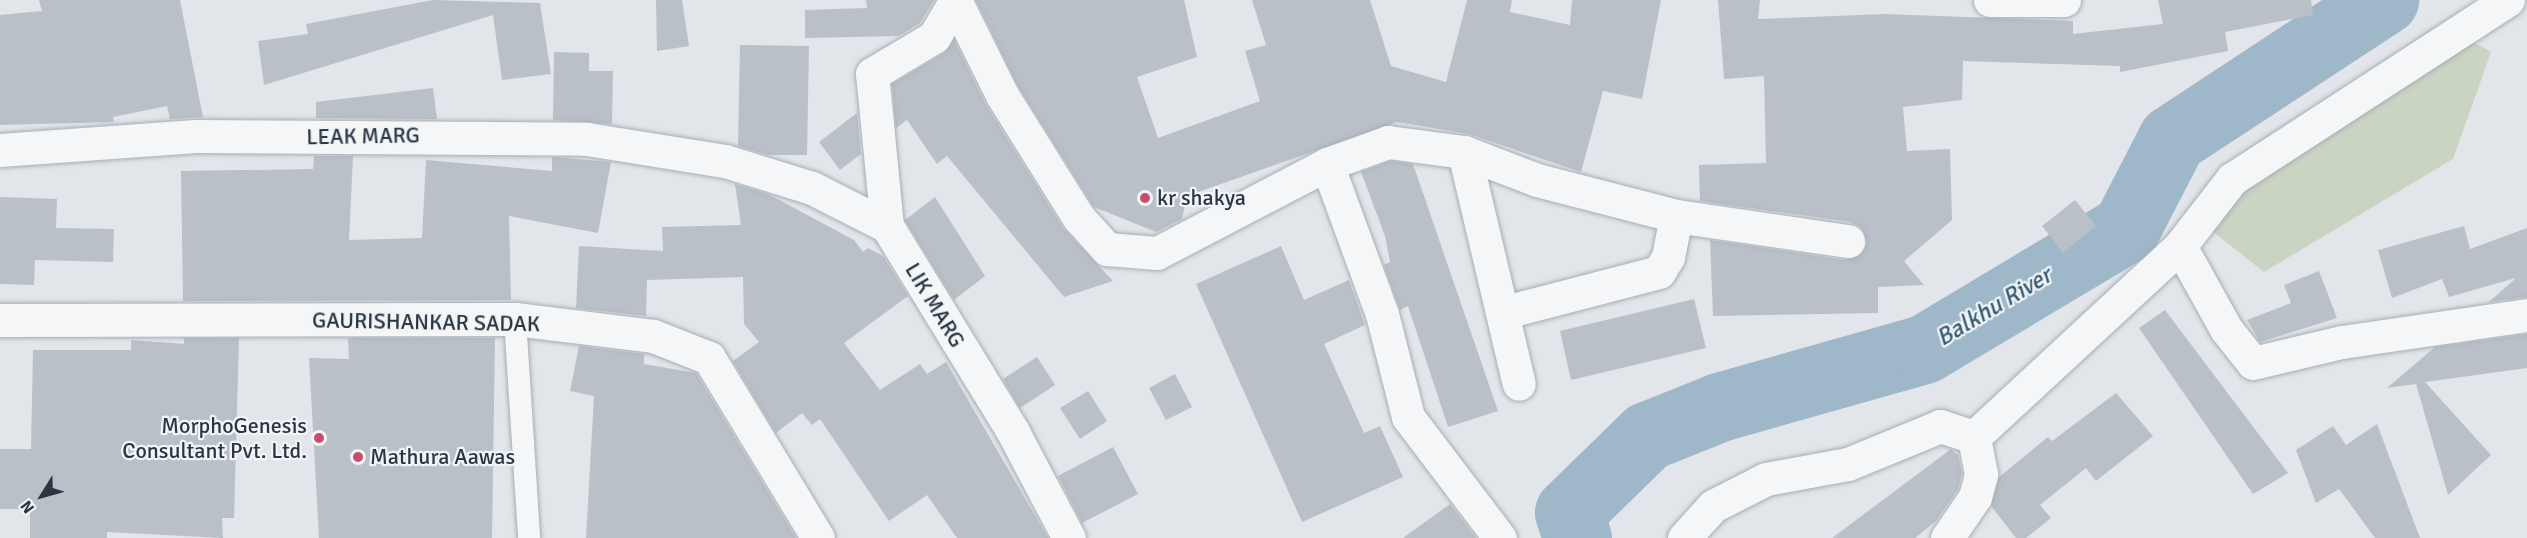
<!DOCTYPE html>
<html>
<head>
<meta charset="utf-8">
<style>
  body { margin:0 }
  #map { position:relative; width:2527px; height:538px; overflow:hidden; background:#e2e6ea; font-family:Signika,sans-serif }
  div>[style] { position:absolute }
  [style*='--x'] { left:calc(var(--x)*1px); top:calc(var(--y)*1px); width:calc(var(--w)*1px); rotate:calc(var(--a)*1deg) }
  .green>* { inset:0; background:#cad4c3 }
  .river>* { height:69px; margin:-34.5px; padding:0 34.5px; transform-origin:34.5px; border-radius:34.5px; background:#9eb8c9 }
  .building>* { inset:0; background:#b9c0c7 }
  .roads { filter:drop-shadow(0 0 2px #a7aeb4) drop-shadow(0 0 2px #a7aeb4) }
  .lane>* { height:22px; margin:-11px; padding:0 11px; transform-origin:11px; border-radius:11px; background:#f5f6f8 }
  .street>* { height:33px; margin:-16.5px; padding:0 16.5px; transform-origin:16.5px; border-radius:16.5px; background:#f5f6f8 }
  .dots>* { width:16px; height:16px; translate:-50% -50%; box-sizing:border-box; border:3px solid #f2f5f7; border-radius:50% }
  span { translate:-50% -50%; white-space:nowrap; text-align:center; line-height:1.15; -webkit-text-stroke:4.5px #f2f5f7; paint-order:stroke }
  .street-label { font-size:22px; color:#2a3642 }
  .poi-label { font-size:22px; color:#2a3642 }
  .left { translate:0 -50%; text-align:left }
  .right { translate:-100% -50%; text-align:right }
  .water-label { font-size:24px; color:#355a75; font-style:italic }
  .north { position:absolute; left:12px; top:466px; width:60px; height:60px; -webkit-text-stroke:4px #f2f5f7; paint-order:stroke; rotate:233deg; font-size:16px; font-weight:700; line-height:24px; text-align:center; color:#2a3642 }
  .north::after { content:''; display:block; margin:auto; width:21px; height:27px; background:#2a3642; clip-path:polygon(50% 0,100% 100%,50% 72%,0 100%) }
</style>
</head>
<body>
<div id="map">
  <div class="green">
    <div style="clip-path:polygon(2446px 27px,2491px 52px,2453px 159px,2264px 272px,2197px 219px)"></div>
  </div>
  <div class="river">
    <div style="--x:1577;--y:538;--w:27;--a:-107"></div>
    <div style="--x:1569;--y:512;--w:109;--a:-44.3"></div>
    <div style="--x:1647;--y:436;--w:78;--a:-21.9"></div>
    <div style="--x:1719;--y:407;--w:213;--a:-15.8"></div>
    <div style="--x:1924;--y:349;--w:235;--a:-30.9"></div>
    <div style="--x:2126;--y:228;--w:100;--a:-62.7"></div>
    <div style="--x:2172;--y:139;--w:254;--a:-33.3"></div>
  </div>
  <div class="building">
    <div style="clip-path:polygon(39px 0,180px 0,203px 117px,170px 119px,167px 106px,113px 117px,114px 122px,0 125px,0 15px,42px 11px)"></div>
    <div style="clip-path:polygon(433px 0,540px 3px,551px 74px,502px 80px,493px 15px,264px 85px,258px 41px,308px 34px,306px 24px)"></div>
    <div style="clip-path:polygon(656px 0,682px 0,689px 46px,657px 51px)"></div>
    <div style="clip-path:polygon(866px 0,934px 0,920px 23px,899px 36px,805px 38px,805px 10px,867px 8px)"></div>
    <div style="clip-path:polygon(976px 0,1184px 0,1197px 57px,1137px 77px,1158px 138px,1260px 101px,1245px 51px,1266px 45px,1252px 0,1370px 0,1391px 66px,1446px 82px,1467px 0,1512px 0,1510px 12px,1570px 25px,1572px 0,1661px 0,1642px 99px,1603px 91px,1581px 172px,1469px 134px,1397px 122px,1187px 196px,1182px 219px,1156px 232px,1094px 207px,1018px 86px)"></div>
    <div style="clip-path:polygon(1718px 0,1760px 0,1758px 19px,1884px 14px,2073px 21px,2073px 34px,2163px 24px,2158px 0,2311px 0,2313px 15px,2225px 32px,2228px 51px,2120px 72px,2120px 66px,1963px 61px,1962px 100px,1903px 107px,1907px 151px,1950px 149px,1952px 220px,1904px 261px,1924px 285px,1878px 287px,1878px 313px,1713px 316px,1710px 240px,1845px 260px,1862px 253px,1867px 243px,1860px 227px,1851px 222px,1700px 201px,1699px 165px,1766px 163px,1764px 76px,1724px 79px)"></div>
    <div style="clip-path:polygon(954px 40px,986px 105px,1063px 228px,1113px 281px,1064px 297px,947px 156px,937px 164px,907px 120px,896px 128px,892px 84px,944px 53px)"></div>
    <div style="clip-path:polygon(740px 45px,809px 46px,807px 155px,768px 155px,738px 146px)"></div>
    <div style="clip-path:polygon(554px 52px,589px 53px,589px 71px,613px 71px,612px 124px,553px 120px)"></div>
    <div style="clip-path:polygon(433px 88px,437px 119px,316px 118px,316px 102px)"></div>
    <div style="clip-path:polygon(857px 113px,861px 154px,840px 170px,819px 142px)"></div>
    <div style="clip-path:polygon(314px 156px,353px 156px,349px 240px,422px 238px,426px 160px,552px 171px,552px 157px,611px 162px,598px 233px,509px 216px,511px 300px,183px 301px,181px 171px,313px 169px)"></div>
    <div style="clip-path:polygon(1390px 161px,1413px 164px,1498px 411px,1448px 427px,1408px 306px,1400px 310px,1384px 265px,1390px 262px,1385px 236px,1361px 172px)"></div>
    <div style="clip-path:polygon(735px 184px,770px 195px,854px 240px,863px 252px,868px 248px,883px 256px,908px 296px,844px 343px,880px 390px,920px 364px,927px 374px,946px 362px,1048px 538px,957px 538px,927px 495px,889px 521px,820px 419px,812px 425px,802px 413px,776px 433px,733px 361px,759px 342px,744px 324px,743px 277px,647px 280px,646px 316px,576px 308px,579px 246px,663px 251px,662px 227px,741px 225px)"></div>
    <div style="clip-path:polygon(0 197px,57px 199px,56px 228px,114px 229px,113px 262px,35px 260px,34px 285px,0 284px)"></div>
    <div style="clip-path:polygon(935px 197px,985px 276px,954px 300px,905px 220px)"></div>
    <div style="clip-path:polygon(2075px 200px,2096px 226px,2063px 253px,2042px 226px)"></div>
    <div style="clip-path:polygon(2464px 226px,2470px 249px,2527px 228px,2527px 297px,2489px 302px,2516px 278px,2449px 297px,2442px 279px,2392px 298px,2378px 250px)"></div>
    <div style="clip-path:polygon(1281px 246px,1304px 300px,1349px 280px,1365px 325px,1324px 344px,1364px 433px,1380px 426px,1403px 477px,1302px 522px,1196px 284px)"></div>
    <div style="clip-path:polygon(2319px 271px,2337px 318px,2260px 342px,2247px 320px,2291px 303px,2284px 285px)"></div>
    <div style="clip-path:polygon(1694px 299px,1706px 348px,1571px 380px,1560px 331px)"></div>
    <div style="clip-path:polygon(2165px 310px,2288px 473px,2253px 494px,2139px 328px)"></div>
    <div style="clip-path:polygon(2527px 334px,2527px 368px,2425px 382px,2491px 455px,2448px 495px,2416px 384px,2387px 388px,2435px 347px)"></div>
    <div style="clip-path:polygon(184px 338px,239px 338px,234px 518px,222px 518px,223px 538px,107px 532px,107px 538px,30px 538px,30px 509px,0 509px,0 449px,31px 449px,33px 350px,131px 350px,131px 340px,184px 344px)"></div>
    <div style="clip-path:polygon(348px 338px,495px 338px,492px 538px,319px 538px,309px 358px,349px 359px)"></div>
    <div style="clip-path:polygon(579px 346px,644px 354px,644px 364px,696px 373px,796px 538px,586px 538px,594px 396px,570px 391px)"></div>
    <div style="clip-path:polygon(1037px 357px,1055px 385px,1020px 408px,1003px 379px)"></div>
    <div style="clip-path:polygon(1175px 374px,1192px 407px,1166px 420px,1149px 388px)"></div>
    <div style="clip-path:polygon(1088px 391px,1107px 421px,1080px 439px,1060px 408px)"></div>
    <div style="clip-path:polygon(2116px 393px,2153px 436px,2096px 481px,2086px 468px,2040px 505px,2051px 518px,2026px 538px,2016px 538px,1991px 506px,1999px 477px,2048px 437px,2052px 441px)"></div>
    <div style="clip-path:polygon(2377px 424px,2420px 538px,2375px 538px,2339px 489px,2316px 503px,2296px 450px,2333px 426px,2346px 445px)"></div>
    <div style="clip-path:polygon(1113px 447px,1138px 494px,1082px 523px,1058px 476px)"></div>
    <div style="clip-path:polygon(1951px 449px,1958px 455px,1962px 473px,1958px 489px,1936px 521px,1915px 538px,1832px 538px)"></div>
    <div style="clip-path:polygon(1450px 504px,1476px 538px,1403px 538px)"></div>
  </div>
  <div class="roads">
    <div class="lane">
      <div style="--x:515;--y:319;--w:219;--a:86.3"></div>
    </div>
    <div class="street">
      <div style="--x:1990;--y:0;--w:74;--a:0"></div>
      <div style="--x:956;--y:2;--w:104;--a:63.7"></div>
      <div style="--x:1002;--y:95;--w:145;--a:58"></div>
      <div style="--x:1079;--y:218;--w:42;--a:47.9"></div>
      <div style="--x:1107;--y:249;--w:50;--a:4.6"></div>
      <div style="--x:1157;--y:253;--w:192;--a:-27.6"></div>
      <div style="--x:1327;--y:164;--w:65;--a:-19.8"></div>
      <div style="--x:1388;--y:142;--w:77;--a:7.5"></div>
      <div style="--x:1464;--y:152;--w:78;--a:21"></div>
      <div style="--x:1537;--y:180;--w:144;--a:14.5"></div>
      <div style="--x:1676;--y:216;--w:42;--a:101"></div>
      <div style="--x:1668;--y:257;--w:17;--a:121"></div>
      <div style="--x:1659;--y:272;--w:162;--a:165.4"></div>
      <div style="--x:0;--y:150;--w:196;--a:-4.1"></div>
      <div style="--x:195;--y:136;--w:392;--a:0.4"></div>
      <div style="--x:587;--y:139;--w:140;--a:9.1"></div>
      <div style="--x:725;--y:161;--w:91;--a:17.2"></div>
      <div style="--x:812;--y:188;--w:84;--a:26.9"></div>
      <div style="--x:887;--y:226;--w:241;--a:58.5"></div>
      <div style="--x:1013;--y:432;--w:120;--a:62.2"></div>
      <div style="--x:1464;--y:152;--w:238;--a:76.7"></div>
      <div style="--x:1327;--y:164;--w:160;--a:69.9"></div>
      <div style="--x:1382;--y:314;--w:106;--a:75.8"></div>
      <div style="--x:1408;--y:417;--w:152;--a:52.8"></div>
      <div style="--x:1676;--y:216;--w:174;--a:8.3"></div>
      <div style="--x:887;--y:226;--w:153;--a:-95.6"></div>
      <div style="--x:872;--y:74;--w:72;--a:-30.8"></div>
      <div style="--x:934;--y:37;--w:43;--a:-59.3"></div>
      <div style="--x:2180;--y:246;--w:85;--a:-52.2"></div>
      <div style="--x:2232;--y:179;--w:329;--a:-33"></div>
      <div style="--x:0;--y:320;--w:515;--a:-0.11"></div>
      <div style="--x:515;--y:319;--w:139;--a:7"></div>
      <div style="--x:653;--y:336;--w:60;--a:21.4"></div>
      <div style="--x:709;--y:358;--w:210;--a:58.8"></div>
      <div style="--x:1684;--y:538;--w:43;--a:-47.8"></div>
      <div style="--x:1713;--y:506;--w:59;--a:-27"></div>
      <div style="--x:1766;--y:479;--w:83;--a:-10.4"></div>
      <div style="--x:1848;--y:464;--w:100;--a:-22.4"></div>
      <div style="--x:1940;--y:426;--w:36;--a:18"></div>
      <div style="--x:1947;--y:538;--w:50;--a:-55.7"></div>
      <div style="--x:1975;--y:497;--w:24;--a:-75"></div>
      <div style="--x:1981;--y:474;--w:38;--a:-101"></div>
      <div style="--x:1974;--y:437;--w:281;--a:-42.8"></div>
      <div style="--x:2180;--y:246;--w:95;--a:61"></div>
      <div style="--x:2226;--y:329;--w:43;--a:51.5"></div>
      <div style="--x:2253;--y:363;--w:91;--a:-13.3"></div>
      <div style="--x:2342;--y:342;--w:187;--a:-8.3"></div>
    </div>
  </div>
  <div class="dots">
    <div style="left:1145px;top:198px;background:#cb4b6f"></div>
    <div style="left:319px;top:438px;background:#cb4b6f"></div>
    <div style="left:358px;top:457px;background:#cb4b6f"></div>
  </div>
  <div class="street-label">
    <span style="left:363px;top:136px;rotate:-1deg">LEAK MARG</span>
    <span style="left:935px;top:305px;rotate:59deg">LIK MARG</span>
    <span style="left:426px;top:322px;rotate:1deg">GAURISHANKAR SADAK</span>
  </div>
  <div class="poi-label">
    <span class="left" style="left:1157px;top:198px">kr shakya</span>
    <span class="right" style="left:307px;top:438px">MorphoGenesis<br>Consultant Pvt. Ltd.</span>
    <span class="left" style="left:370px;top:457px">Mathura Aawas</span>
  </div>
  <div class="water-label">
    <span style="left:1994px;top:307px;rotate:-31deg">Balkhu River</span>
  </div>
  <div class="north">N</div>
</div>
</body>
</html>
